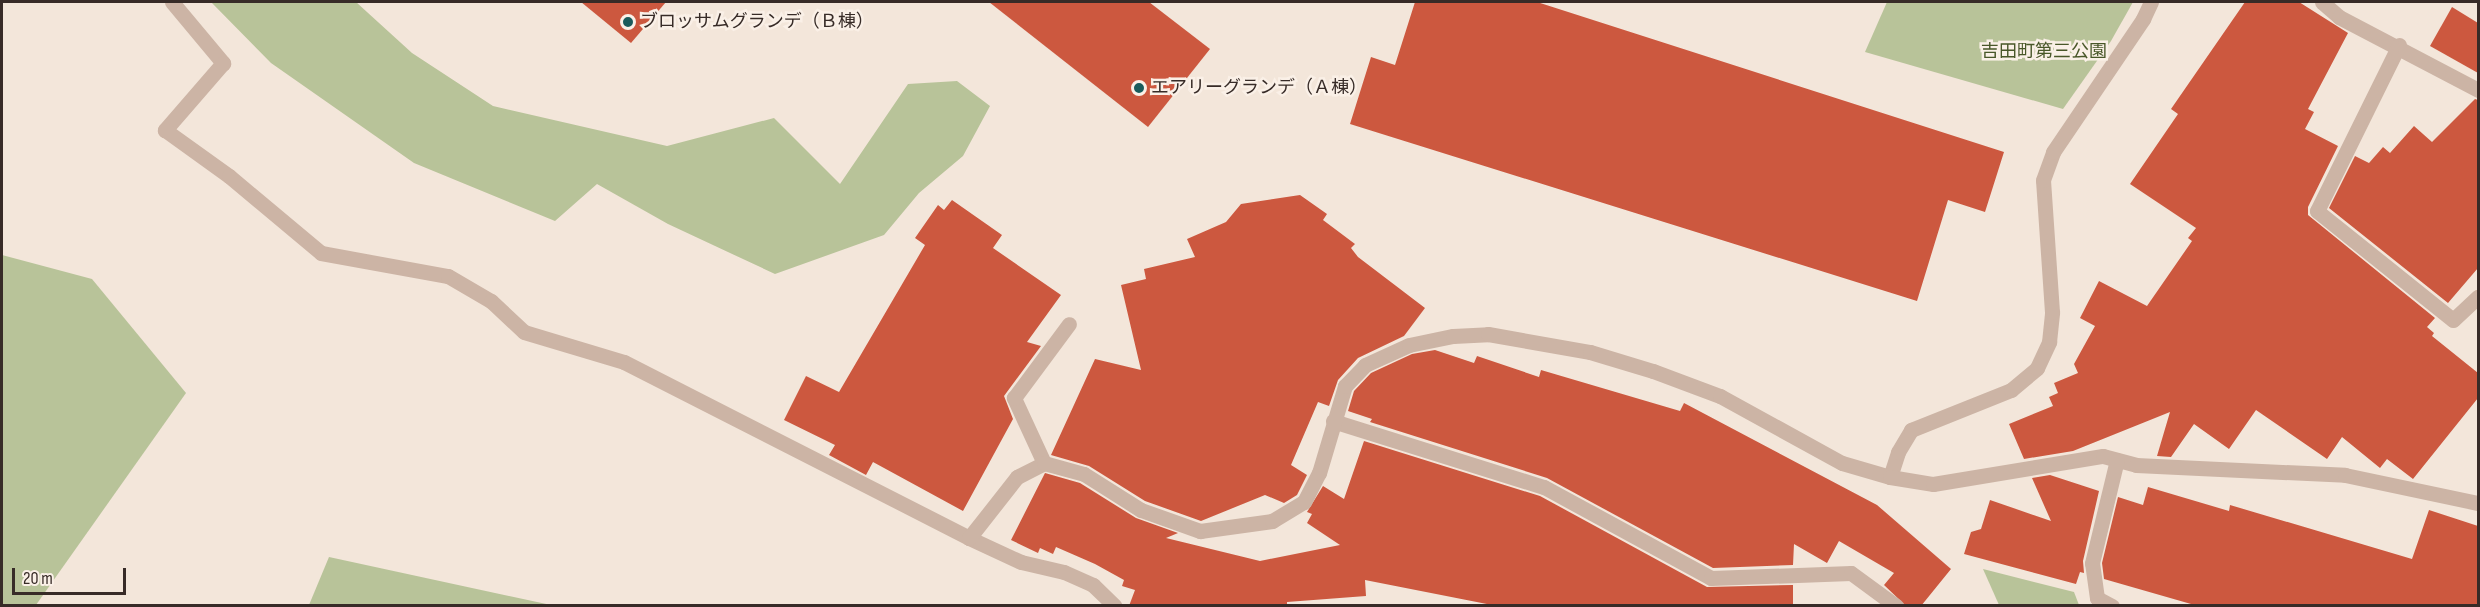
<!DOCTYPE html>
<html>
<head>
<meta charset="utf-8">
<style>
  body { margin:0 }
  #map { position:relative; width:2480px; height:607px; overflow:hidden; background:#f3e6da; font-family:"Sofia Sans Condensed","Noto Sans JP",sans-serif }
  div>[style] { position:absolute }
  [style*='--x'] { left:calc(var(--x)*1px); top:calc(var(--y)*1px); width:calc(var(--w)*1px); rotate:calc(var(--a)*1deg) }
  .green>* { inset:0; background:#b8c399 }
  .building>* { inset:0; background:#cc583f }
  .street>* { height:15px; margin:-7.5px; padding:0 7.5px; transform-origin:7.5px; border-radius:7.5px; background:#ccb4a5 }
  .dots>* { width:16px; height:16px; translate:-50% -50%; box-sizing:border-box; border:3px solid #faf0e7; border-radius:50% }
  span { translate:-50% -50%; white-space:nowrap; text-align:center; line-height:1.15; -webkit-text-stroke:5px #faf0e7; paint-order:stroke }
  .poi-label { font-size:18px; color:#372b27 }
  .left { translate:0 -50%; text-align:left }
  .park-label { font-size:18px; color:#495729 }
  .frame { position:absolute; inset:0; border:3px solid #372b27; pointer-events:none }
  .scale { position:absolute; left:12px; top:568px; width:114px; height:27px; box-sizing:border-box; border:3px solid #372b27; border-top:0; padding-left:8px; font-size:18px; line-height:21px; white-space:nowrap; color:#372b27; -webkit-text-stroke:4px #faf0e7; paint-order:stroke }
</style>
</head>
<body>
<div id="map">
  <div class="green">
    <div style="clip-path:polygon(211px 2px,356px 2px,412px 53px,493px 106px,667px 146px,774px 118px,840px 184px,908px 84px,957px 81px,990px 106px,963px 156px,919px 193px,884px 235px,775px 274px,668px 224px,597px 184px,555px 221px,414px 163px,271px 63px)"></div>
    <div style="clip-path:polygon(1887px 2px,2133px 2px,2111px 41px,2063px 109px,1865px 52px)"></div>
    <div style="clip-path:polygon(2px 255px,92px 279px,186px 393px,36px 605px,2px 605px)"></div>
    <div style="clip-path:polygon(329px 557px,551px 605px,309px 605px)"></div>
    <div style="clip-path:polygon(1983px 569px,2074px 592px,2079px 605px,1999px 605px)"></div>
  </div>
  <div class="building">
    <div style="clip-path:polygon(581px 2px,666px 2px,631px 43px)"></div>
    <div style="clip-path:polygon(989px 2px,1149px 2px,1210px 49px,1148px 127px)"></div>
    <div style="clip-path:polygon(1415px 2px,1537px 2px,2004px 152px,1985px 212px,1948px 200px,1917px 301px,1350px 124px,1371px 57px,1395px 65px)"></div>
    <div style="clip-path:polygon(2245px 2px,2299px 2px,2348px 33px,2308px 109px,2314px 112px,2305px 129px,2338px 146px,2308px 207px,2308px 215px,2435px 318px,2427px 327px,2434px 333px,2432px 336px,2478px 373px,2478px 398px,2413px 479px,2387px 459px,2380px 468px,2342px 437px,2327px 459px,2256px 410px,2229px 449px,2194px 424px,2171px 457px,2157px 456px,2170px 412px,2073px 451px,2024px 459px,2009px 424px,2053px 406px,2049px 397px,2058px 393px,2054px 383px,2078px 373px,2074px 364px,2095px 326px,2080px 318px,2099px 281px,2147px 306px,2192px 241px,2188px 238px,2196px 228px,2130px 184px,2178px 114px,2171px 109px)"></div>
    <div style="clip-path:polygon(2452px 7px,2478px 23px,2478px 73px,2430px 46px)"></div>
    <div style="clip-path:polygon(2475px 99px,2478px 100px,2478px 268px,2448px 303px,2329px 208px,2355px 156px,2369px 163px,2383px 147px,2390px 153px,2414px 126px,2432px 142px)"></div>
    <div style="clip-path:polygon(1300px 195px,1327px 214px,1323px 220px,1355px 244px,1351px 248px,1358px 257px,1425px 308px,1404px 336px,1358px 358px,1338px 380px,1329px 406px,1318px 402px,1291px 465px,1307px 475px,1297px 495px,1284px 503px,1265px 495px,1201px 521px,1145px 501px,1089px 466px,1051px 455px,1095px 359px,1141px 370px,1121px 285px,1146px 279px,1144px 269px,1195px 257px,1187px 239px,1226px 222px,1241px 204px)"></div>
    <div style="clip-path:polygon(952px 200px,1002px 235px,993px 248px,1061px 295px,1027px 342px,1041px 346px,1004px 396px,1013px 419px,963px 511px,873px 462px,866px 475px,829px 455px,835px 445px,784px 420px,806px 376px,839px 392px,925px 245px,915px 238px,938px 205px,944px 210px)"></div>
    <div style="clip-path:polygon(1435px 350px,1474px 363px,1477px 356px,1539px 377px,1541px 370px,1680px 411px,1684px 403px,1877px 505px,1951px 569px,1921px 606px,1906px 606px,1884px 585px,1894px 573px,1839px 541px,1827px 563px,1794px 544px,1793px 565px,1713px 568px,1547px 478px,1370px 422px,1372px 419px,1348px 411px,1354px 391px,1371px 373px,1412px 354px)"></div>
    <div style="clip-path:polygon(1364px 441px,1540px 496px,1707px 587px,1793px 585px,1793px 606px,1497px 606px,1365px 580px,1366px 596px,1287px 602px,1287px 606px,1129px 606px,1135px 590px,1122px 586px,1124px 580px,1095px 564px,1056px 547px,1053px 554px,1040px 548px,1038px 553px,1011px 540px,1045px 473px,1080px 483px,1136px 518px,1178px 533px,1166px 538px,1260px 561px,1340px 545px,1307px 523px,1312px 514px,1307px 512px,1323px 486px,1344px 499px)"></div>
    <div style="clip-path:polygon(2050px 475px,2099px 491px,2083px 561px,2084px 573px,2080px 572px,2076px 584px,1964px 554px,1971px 532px,1981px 529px,1990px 500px,2051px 521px,2032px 478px)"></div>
    <div style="clip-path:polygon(2148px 487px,2229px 511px,2230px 505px,2412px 559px,2429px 510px,2478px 526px,2478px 606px,2198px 606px,2104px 579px,2102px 563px,2118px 497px,2143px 505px)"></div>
  </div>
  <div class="street">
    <div style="--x:172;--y:2;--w:80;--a:50.1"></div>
    <div style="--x:223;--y:63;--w:89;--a:130.9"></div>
    <div style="--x:165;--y:130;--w:79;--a:35.7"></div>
    <div style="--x:229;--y:176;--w:120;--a:39.9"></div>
    <div style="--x:321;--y:253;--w:129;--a:10.3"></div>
    <div style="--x:448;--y:276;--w:50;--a:30.2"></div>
    <div style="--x:491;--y:301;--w:45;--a:43.2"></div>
    <div style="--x:524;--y:332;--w:104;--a:16.7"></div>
    <div style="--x:624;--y:362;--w:387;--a:27"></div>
    <div style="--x:969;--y:538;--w:57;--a:24.8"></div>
    <div style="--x:1021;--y:562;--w:44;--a:13.1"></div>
    <div style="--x:1064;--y:572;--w:32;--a:24"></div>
    <div style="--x:1093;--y:585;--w:30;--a:44"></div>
    <div style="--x:2322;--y:2;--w:23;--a:41"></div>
    <div style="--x:2339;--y:17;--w:157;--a:27.7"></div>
    <div style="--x:2399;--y:45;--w:185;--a:116.3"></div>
    <div style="--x:2317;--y:211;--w:174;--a:38.7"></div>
    <div style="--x:2453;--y:320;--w:34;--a:-43"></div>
    <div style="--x:1333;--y:421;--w:221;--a:17.4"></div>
    <div style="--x:1544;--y:487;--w:190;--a:28.6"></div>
    <div style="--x:1711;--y:578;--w:140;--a:-2"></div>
    <div style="--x:1851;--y:573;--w:56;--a:36.3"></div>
    <div style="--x:1044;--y:463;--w:72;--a:-114.8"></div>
    <div style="--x:1014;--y:398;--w:92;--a:-53.4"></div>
    <div style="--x:1890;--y:477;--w:26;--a:-72"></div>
    <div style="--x:1898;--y:452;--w:26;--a:-59"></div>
    <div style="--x:1911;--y:430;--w:108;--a:-21.8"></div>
    <div style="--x:2011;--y:390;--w:34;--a:-40"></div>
    <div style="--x:2037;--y:368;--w:29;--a:-65"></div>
    <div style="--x:2049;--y:342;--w:30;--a:-84"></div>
    <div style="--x:2052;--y:312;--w:132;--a:-93.9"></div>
    <div style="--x:2043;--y:180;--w:30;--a:-70"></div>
    <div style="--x:2053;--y:152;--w:161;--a:-55.9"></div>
    <div style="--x:2143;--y:19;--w:19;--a:-65"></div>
    <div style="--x:969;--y:538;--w:78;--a:-51.8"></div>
    <div style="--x:1017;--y:477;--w:30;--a:-27"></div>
    <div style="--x:1044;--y:463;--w:41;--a:15.4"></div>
    <div style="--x:1084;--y:474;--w:67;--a:32.3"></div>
    <div style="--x:1141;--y:510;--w:63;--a:19.6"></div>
    <div style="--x:1200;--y:531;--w:73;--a:-7.9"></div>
    <div style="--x:1272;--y:521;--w:37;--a:-31"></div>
    <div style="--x:1304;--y:502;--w:33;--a:-63"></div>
    <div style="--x:1319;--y:473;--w:91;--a:-73.4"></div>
    <div style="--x:1345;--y:386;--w:29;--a:-46"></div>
    <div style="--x:1365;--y:365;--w:48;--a:-24.4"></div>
    <div style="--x:1409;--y:345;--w:45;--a:-11.6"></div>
    <div style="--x:1453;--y:336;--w:35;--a:-3"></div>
    <div style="--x:1488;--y:334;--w:104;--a:10"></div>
    <div style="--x:1590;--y:352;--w:66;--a:16.8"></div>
    <div style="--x:1653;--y:371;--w:72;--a:20.5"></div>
    <div style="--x:1720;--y:396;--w:139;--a:28.8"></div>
    <div style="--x:1842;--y:463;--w:50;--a:16.3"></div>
    <div style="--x:1890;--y:477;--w:44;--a:9.2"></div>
    <div style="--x:1933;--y:484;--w:172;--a:-9.4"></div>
    <div style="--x:2103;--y:456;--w:34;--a:15"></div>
    <div style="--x:2136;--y:465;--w:209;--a:2.7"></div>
    <div style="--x:2345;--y:475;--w:136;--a:11.9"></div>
    <div style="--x:2112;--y:606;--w:17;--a:-152"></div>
    <div style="--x:2097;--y:598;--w:35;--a:-98"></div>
    <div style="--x:2092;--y:563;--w:106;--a:-76.4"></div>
  </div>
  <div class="dots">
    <div style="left:628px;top:22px;background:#1a5b5b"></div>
    <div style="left:1139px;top:88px;background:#1a5b5b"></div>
  </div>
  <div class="poi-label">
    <span class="left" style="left:640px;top:22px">ブロッサムグランデ（Ｂ棟）</span>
    <span class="left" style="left:1151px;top:88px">エアリーグランデ（Ａ棟）</span>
  </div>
  <div class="park-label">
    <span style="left:2044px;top:52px">吉田町第三公園</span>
  </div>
  <div class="frame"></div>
  <div class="scale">20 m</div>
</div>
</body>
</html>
